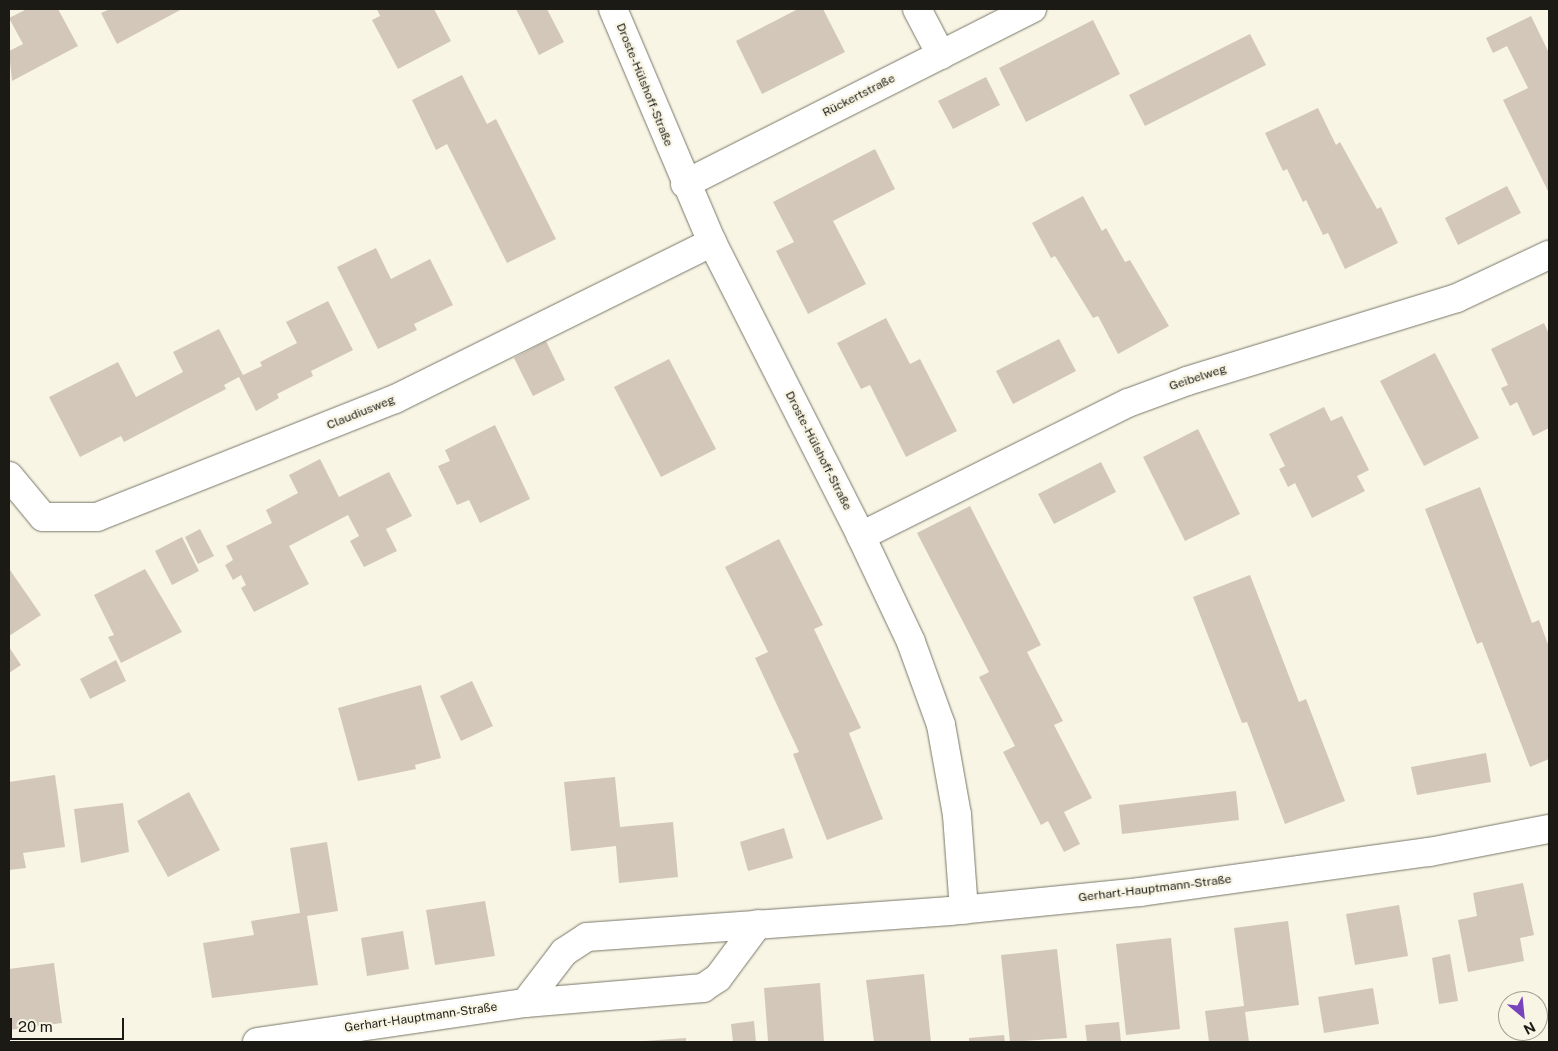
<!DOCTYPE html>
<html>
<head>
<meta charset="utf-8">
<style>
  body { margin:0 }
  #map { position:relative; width:1558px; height:1051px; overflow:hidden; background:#f8f5e5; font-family:"Public Sans",sans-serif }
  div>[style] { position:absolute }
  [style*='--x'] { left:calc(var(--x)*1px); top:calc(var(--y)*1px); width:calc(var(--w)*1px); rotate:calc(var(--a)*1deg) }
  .building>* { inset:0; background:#d3c7ba }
  .roads { filter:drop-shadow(0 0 1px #797768) drop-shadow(0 0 1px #797768) }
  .minor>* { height:28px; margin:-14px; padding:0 14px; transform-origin:14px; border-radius:14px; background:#fff }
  span { translate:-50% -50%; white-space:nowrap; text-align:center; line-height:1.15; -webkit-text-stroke:4.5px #f8f5e5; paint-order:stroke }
  .street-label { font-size:12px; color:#1b1a14 }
  .frame { position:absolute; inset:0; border:10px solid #1b1a14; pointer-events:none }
  .north { position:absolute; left:1498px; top:991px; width:50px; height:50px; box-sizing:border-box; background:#f8f5e5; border:1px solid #a09d91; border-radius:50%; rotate:152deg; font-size:14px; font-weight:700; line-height:20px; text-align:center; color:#1b1a14 }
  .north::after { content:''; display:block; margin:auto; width:18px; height:22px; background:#7844bc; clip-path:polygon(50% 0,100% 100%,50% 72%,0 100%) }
  .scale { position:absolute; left:10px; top:1018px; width:114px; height:22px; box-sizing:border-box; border:2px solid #1b1a14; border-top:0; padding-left:6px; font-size:15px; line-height:18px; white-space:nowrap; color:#1b1a14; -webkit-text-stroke:4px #f8f5e5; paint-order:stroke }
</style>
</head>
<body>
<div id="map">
  <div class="building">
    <div style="clip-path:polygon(27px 9px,58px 9px,78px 46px,12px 81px,9px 51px,23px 44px,9px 18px)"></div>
    <div style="clip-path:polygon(110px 9px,182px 9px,117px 44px,101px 13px)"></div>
    <div style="clip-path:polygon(377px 9px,434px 9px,451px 41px,398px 69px,372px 20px,380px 16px)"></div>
    <div style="clip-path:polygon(516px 9px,547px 9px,564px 42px,539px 55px)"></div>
    <div style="clip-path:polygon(798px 9px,823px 9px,845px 52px,762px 94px,736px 41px)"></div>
    <div style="clip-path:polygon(1531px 16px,1549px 53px,1549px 193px,1503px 100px,1528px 88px,1507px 46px,1493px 53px,1486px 38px)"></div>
    <div style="clip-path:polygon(1093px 20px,1120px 74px,1026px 122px,999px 68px)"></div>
    <div style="clip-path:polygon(1250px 34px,1266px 65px,1145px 126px,1129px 95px)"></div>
    <div style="clip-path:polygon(462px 75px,487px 124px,496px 119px,556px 239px,507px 263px,447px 144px,436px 150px,412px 100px)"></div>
    <div style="clip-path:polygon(986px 77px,1000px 105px,953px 129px,938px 101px)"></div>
    <div style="clip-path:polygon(1318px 108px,1336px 145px,1340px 142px,1377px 209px,1381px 207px,1398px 243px,1345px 269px,1328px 233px,1323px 235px,1306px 200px,1303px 202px,1287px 169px,1283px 171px,1265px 133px)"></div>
    <div style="clip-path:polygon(875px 149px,895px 189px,833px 221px,866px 284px,808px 314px,776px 251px,794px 242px,773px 202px)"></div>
    <div style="clip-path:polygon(1507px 186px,1521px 213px,1458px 245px,1445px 218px)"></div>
    <div style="clip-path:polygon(1083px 196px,1102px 231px,1106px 228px,1125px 262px,1130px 260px,1169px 326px,1118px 354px,1098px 316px,1093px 318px,1055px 256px,1051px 258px,1032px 223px)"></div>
    <div style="clip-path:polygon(376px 248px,391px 279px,430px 259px,453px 305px,414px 324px,417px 330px,378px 349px,337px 267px)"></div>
    <div style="clip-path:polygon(328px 301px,353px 350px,311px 371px,313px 376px,277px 394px,279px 398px,256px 411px,239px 377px,224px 385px,226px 389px,124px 442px,121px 436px,80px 457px,49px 397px,118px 362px,136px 397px,183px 372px,173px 352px,219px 329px,243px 375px,262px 366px,260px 362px,297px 343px,286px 322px)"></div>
    <div style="clip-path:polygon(886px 318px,910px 364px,920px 359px,957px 431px,906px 457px,870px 385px,861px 389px,837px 343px)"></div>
    <div style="clip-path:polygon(1544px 323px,1549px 334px,1549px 428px,1533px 436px,1517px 402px,1510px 406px,1501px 388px,1508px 385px,1491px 349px)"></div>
    <div style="clip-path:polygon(1059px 339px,1076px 371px,1013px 404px,996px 371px)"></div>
    <div style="clip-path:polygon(546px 341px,565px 380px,533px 396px,514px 358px)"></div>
    <div style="clip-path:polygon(1435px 353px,1479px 438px,1424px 466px,1380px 381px)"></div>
    <div style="clip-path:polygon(669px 359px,716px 449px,661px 477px,614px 387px)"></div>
    <div style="clip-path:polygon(1324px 407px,1331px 421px,1342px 416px,1369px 470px,1357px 476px,1365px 491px,1312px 518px,1295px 483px,1288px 487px,1279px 469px,1285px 466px,1269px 434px)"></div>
    <div style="clip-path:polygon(495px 425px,530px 499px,480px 523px,469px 500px,457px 505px,438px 466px,450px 461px,445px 450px)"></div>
    <div style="clip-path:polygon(1198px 429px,1240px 514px,1185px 541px,1143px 457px)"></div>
    <div style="clip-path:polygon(320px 459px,339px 497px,389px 472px,412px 516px,386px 529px,397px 551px,364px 567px,350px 541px,359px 536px,348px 515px,289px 546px,309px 584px,254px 612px,241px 588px,246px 585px,241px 575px,233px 580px,225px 565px,233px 560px,226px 546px,272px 523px,266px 510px,298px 493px,289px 475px)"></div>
    <div style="clip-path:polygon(1101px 462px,1116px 492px,1054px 524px,1038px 494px)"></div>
    <div style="clip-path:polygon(1480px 487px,1532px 623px,1539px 620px,1549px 647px,1549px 759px,1530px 767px,1482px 642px,1477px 644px,1425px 509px)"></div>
    <div style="clip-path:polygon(970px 506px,1041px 645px,1027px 652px,1063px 721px,1054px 725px,1092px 798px,1064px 812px,1080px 844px,1064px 852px,1048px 821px,1041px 825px,1003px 752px,1015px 746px,979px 677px,989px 672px,917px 533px)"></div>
    <div style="clip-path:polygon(200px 529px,214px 556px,198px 564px,185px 537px)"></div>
    <div style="clip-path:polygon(182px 537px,199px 571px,172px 585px,155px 551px)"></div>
    <div style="clip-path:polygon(779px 539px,823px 625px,814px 629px,861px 728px,849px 733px,883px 819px,827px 840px,793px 754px,799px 752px,755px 658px,768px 652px,725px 567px)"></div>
    <div style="clip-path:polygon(145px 569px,182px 632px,121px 663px,108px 637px,114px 635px,94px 595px)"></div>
    <div style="clip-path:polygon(10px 570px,41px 615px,9px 636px,9px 571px)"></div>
    <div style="clip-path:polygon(1250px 575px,1299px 702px,1306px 699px,1345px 801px,1285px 824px,1247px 722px,1242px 723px,1193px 597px)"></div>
    <div style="clip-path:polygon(9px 647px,21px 665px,9px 673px)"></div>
    <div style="clip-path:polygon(116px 660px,126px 681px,90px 699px,80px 679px)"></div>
    <div style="clip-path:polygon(472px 681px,493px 726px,461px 741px,440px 696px)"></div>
    <div style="clip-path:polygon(421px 685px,441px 758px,415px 765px,416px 769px,358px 781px,338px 708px)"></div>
    <div style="clip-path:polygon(1486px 753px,1491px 782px,1417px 795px,1411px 767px)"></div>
    <div style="clip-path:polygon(55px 775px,65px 847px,23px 853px,26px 868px,9px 870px,9px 782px)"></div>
    <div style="clip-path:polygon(615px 777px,620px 827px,673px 822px,678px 877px,619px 883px,616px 846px,571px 851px,564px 782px)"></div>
    <div style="clip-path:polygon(1236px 791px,1239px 820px,1122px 834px,1119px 805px)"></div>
    <div style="clip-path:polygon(189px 792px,220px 850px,168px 877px,137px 821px)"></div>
    <div style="clip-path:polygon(123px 803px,129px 852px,81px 863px,74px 809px)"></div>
    <div style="clip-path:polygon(784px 828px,793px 858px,748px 871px,740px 842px)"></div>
    <div style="clip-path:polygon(327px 842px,338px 911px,307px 916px,318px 985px,212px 998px,203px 943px,254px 935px,251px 921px,300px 913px,290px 848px)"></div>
    <div style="clip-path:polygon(1523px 883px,1534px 935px,1520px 938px,1524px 961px,1468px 972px,1458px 920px,1477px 916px,1473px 893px)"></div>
    <div style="clip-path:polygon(485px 901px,495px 956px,435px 965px,426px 910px)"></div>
    <div style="clip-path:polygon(1399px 905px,1408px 956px,1355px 965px,1346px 914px)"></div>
    <div style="clip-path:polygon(1288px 921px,1299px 1005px,1245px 1012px,1249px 1042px,1209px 1042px,1205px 1011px,1244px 1006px,1234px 928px)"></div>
    <div style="clip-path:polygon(403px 931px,409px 969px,367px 976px,361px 938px)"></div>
    <div style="clip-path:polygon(1171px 938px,1180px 1029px,1126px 1035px,1116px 944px)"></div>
    <div style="clip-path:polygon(1057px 949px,1067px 1038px,1010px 1042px,1001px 955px)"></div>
    <div style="clip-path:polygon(1450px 954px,1458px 1001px,1439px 1004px,1432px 958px)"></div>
    <div style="clip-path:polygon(54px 963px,62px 1023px,9px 1030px,9px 969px)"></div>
    <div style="clip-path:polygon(924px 974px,931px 1042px,874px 1042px,866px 980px)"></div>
    <div style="clip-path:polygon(820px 983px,824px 1042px,768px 1041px,764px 988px)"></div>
    <div style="clip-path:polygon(1373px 988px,1379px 1024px,1324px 1033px,1318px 997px)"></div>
    <div style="clip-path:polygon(754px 1021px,756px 1042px,733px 1042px,731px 1024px)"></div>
    <div style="clip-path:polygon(1119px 1022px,1121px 1042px,1087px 1042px,1085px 1025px)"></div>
    <div style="clip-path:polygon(1004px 1035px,1005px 1042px,969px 1042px,969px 1038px)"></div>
    <div style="clip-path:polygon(686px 1038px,686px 1042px,645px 1042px,645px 1041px)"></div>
  </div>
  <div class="roads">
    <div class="minor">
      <div style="--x:613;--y:9;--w:253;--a:67"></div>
      <div style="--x:712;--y:242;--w:330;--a:63.1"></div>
      <div style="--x:861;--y:536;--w:117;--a:64.7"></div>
      <div style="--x:911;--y:642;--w:88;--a:70.1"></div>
      <div style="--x:941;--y:725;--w:91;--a:79.9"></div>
      <div style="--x:957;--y:815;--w:95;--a:85.8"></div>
      <div style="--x:917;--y:9;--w:52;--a:62.4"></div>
      <div style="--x:685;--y:184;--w:389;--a:-26.8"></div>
      <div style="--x:9;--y:476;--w:53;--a:50.3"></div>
      <div style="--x:43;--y:517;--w:54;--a:0"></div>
      <div style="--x:97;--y:517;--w:321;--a:-21.6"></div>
      <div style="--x:395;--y:399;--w:354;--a:-26.3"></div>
      <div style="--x:861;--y:536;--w:298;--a:-26.5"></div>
      <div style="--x:1128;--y:403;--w:63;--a:-20.4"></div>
      <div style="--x:1187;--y:381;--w:282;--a:-17.1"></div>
      <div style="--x:1457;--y:298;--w:102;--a:-25.1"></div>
      <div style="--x:525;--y:1003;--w:64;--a:-52.6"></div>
      <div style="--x:564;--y:952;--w:27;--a:-33"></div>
      <div style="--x:587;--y:937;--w:364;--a:-4.1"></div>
      <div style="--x:950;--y:911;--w:191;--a:-5.7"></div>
      <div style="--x:1140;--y:892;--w:292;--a:-7.9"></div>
      <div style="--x:1429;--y:852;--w:122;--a:-10.9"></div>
      <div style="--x:257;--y:1042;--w:271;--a:-8.3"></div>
      <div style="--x:525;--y:1003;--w:179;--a:-4.8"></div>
      <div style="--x:703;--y:988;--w:18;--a:-34"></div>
      <div style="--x:718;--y:978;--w:67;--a:-53.5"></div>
    </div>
  </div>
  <div class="street-label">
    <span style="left:644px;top:85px;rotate:68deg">Droste-Hülshoff-Straße</span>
    <span style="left:859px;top:96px;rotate:-27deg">Rückertstraße</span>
    <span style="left:1198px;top:378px;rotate:-18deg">Geibelweg</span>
    <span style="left:361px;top:413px;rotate:-22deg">Claudiusweg</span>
    <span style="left:818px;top:451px;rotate:63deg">Droste-Hülshoff-Straße</span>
    <span style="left:1155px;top:889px;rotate:-7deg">Gerhart-Hauptmann-Straße</span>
    <span style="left:421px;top:1018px;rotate:-8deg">Gerhart-Hauptmann-Straße</span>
  </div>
  <div class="frame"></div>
  <div class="north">N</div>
  <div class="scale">20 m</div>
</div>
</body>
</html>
